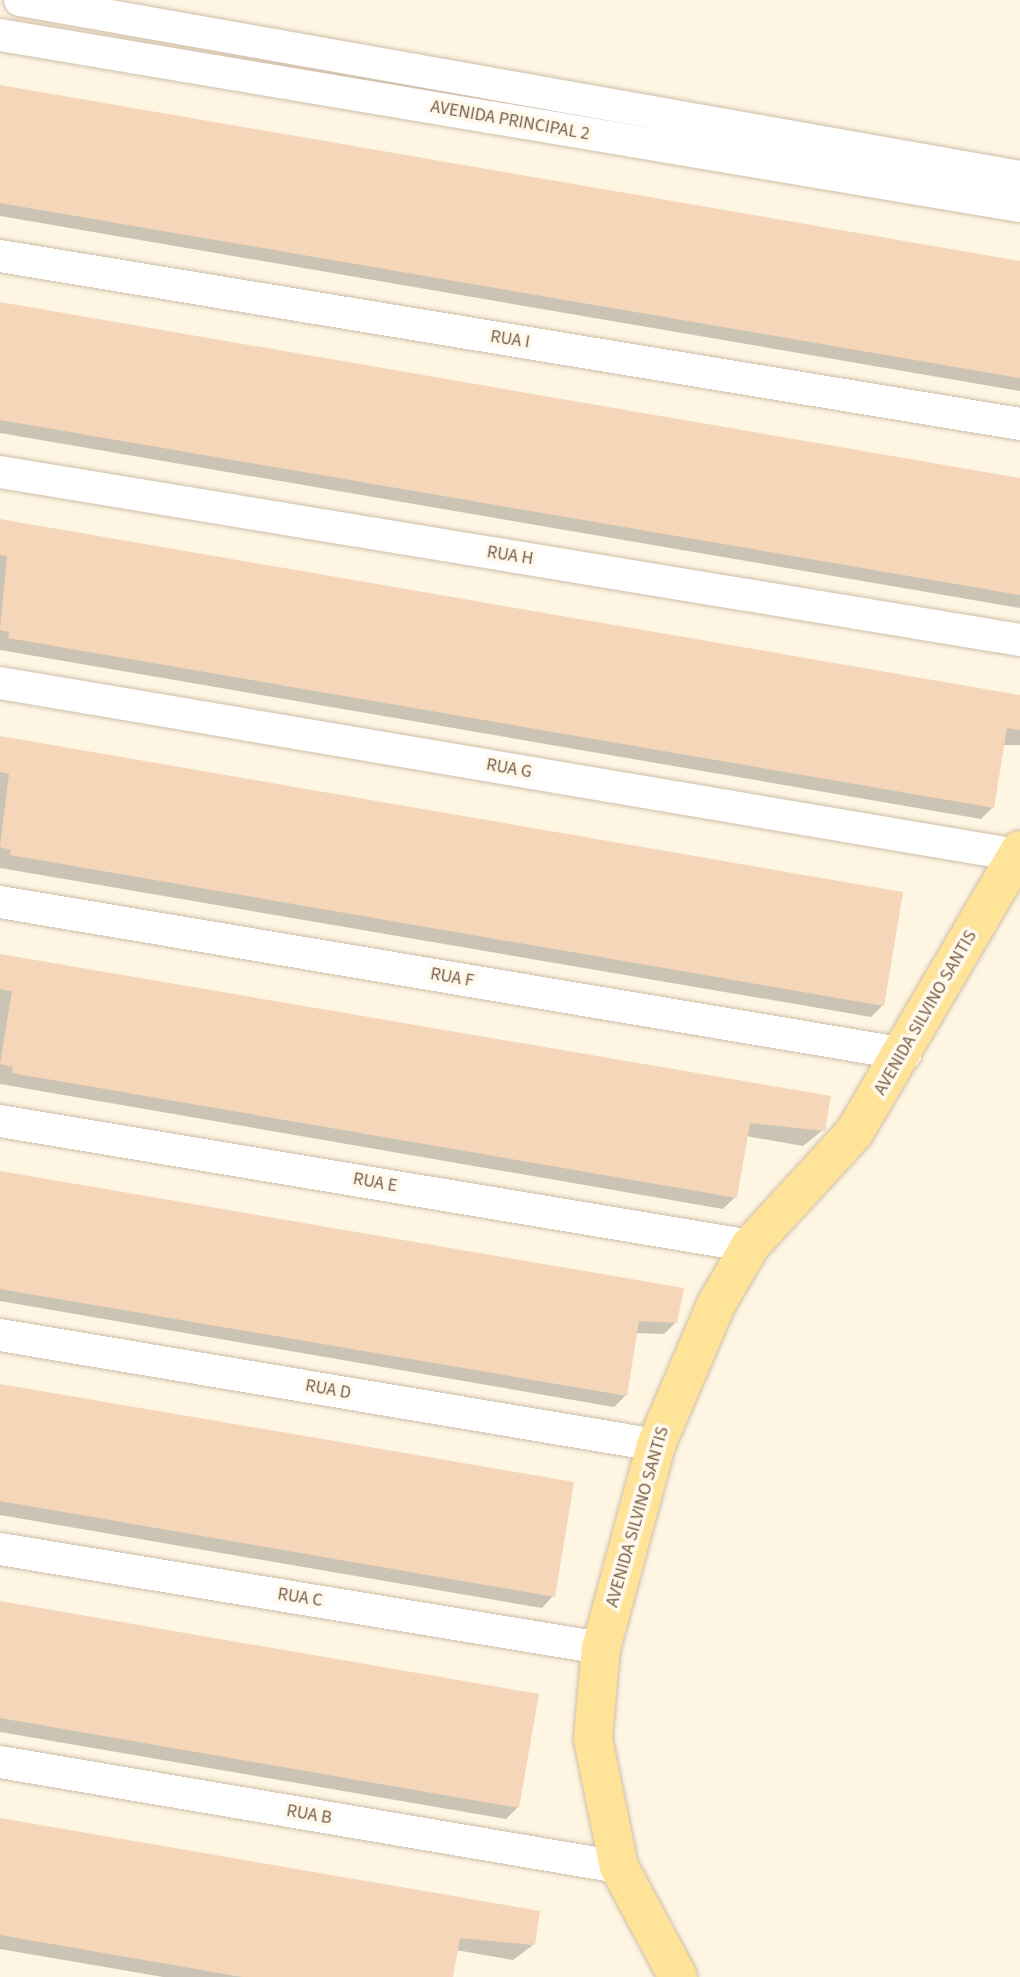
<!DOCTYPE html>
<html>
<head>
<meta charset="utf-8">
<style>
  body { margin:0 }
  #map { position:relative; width:1020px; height:1977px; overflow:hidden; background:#fef6e3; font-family:"Source Sans 3",sans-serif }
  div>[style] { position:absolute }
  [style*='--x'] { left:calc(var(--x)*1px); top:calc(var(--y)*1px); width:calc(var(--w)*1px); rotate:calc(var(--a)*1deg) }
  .shadow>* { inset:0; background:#0003 }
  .building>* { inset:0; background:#f5d6b9 }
  .roads { filter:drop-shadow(0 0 2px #d0bea9) drop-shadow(0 0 2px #d0bea9) }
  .minor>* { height:32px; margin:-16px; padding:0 16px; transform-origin:16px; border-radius:16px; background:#fff }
  .major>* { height:38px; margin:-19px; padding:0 19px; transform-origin:19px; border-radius:19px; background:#ffe399 }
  span { translate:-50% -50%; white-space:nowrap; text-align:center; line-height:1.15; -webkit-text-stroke:7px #fff9eb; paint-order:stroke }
  .street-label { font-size:18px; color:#785d47 }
</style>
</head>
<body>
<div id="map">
  <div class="shadow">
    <div style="clip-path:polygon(0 87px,1020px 262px,1020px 391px,0 216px)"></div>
    <div style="clip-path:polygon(0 304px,1020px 479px,1020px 608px,0 433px)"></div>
    <div style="clip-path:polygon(0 521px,1020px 696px,1020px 745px,1003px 745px,993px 807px,981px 819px,0 650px)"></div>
    <div style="clip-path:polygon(0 738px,883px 1005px,871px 1017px,0 868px)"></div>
    <div style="clip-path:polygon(0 955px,823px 1130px,803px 1146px,746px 1136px,735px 1197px,723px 1209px,0 1084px)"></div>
    <div style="clip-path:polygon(0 1172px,676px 1322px,664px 1334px,635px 1333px,626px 1395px,614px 1407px,0 1301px)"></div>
    <div style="clip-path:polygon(0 1386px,553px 1596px,542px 1608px,0 1515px)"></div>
    <div style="clip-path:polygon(0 1603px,518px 1807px,506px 1819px,0 1732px)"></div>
    <div style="clip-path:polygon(0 1820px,533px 1945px,513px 1960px,456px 1950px,451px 1977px,163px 1977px,0 1949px)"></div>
  </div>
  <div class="building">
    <div style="clip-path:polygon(0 85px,1020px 261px,1020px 378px,0 203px)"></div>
    <div style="clip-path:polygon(0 302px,1020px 478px,1020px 595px,0 420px)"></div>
    <div style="clip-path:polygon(0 519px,1020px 695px,1020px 730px,1007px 728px,994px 808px,8px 638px,9px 632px,0 630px,7px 556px,0 555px)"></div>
    <div style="clip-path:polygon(0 736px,903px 892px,884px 1006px,10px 855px,11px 850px,0 847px,9px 774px,0 772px)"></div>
    <div style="clip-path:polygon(0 954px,831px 1096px,825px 1131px,750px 1123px,737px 1198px,12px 1073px,13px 1067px,0 1064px,12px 991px,0 989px)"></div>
    <div style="clip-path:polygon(0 1171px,684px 1288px,677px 1323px,639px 1321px,627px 1396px,0 1289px)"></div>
    <div style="clip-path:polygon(0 1384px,574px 1482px,555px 1597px,0 1501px)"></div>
    <div style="clip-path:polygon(0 1601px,539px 1694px,519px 1808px,0 1718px)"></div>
    <div style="clip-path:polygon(0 1818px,540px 1911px,535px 1945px,460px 1938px,453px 1977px,242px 1977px,0 1935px)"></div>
  </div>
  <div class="roads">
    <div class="minor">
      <div style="--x:20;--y:0;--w:1016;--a:10.04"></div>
      <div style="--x:0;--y:35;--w:1034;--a:9.52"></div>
      <div style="--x:0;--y:256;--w:1034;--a:9.35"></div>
      <div style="--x:0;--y:472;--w:1034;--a:9.35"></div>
      <div style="--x:0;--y:683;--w:1031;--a:9.6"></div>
      <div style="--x:0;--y:902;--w:918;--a:9.53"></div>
      <div style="--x:0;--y:1121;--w:760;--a:9.46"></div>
      <div style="--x:0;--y:1335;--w:665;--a:9.52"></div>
      <div style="--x:0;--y:1549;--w:609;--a:9.35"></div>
      <div style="--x:0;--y:1762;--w:628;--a:9.63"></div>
    </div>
    <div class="major">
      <div style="--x:678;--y:1977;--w:125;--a:-118.2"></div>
      <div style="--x:619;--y:1867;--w:131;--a:-101.5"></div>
      <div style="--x:593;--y:1739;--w:91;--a:-85"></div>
      <div style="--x:601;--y:1648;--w:210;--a:-74.8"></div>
      <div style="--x:656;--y:1445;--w:155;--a:-66.8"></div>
      <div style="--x:717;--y:1303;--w:66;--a:-59.9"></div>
      <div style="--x:750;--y:1246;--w:154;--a:-47.4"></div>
      <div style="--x:854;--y:1133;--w:328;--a:-59.6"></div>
    </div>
  </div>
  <div class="street-label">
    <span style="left:510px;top:121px;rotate:10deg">AVENIDA PRINCIPAL 2</span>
    <span style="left:510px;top:340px;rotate:9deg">RUA I</span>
    <span style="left:510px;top:556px;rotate:9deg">RUA H</span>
    <span style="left:509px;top:769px;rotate:10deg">RUA G</span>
    <span style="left:452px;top:978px;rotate:10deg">RUA F</span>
    <span style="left:926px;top:1013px;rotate:-60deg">AVENIDA SILVINO SANTIS</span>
    <span style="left:375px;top:1183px;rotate:10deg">RUA E</span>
    <span style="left:328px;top:1390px;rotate:10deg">RUA D</span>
    <span style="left:638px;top:1517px;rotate:-74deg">AVENIDA SILVINO SANTIS</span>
    <span style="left:300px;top:1598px;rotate:9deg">RUA C</span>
    <span style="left:309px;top:1815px;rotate:10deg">RUA B</span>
  </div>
</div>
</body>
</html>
